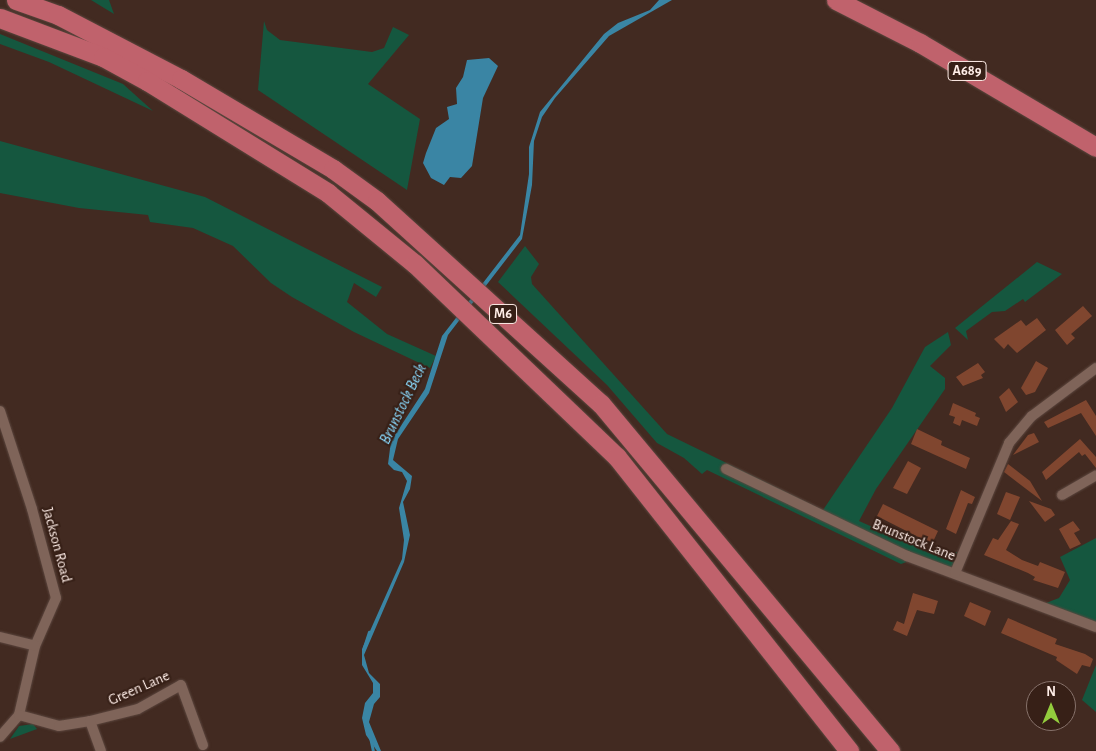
<!DOCTYPE html>
<html>
<head>
<meta charset="utf-8">
<style>
  body { margin:0 }
  #map { position:relative; width:1096px; height:751px; overflow:hidden; background:#422a21; font-family:"Alegreya Sans",sans-serif }
  div>[style] { position:absolute }
  [style*='--x'] { left:calc(var(--x)*1px); top:calc(var(--y)*1px); width:calc(var(--w)*1px); rotate:calc(var(--a)*1deg) }
  .green>* { inset:0; background:#15573f }
  .water>* { inset:0; background:#3a85a4 }
  .stream>* { height:3px; margin:-1.5px; padding:0 1.5px; transform-origin:1.5px; border-radius:1.5px; background:#3a85a4 }
  .building>* { inset:0; background:#80462f }
  .roads { filter:drop-shadow(0 0 1px #5c473f) drop-shadow(0 0 1px #5c473f) }
  .street>* { height:10px; margin:-5px; padding:0 5px; transform-origin:5px; border-radius:5px; background:#7f6459 }
  .highway>* { height:19px; margin:-9.5px; padding:0 9.5px; transform-origin:9.5px; border-radius:9.5px; background:#c0626c }
  span { translate:-50% -50%; white-space:nowrap; text-align:center; line-height:1.15; -webkit-text-stroke:4.5px #372017; paint-order:stroke }
  .shield-label span { padding:1px 4px; background:#372017; border:1px solid; border-radius:4px; -webkit-text-stroke-width:0 }
  .shield-label { font-size:14px; color:#ffeee8; font-weight:700 }
  .street-label { font-size:15px; color:#ffeee8 }
  .water-label { font-size:16px; color:#8adafe; font-style:italic }
  .north { position:absolute; left:1026px; top:681px; width:50px; height:50px; box-sizing:border-box; background:#372017; border:1px solid #87726b; border-radius:50%; rotate:0deg; font-size:14px; font-weight:700; line-height:20px; text-align:center; color:#ffeee8 }
  .north::after { content:''; display:block; margin:auto; width:18px; height:22px; background:#93cc3d; clip-path:polygon(50% 0,100% 100%,50% 72%,0 100%) }
</style>
</head>
<body>
<div id="map">
  <div class="green">
    <div style="clip-path:polygon(91px 0,109px 0,114px 14px)"></div>
    <div style="clip-path:polygon(264px 21px,267px 30px,280px 40px,372px 52px,384px 48px,393px 27px,409px 35px,368px 84px,420px 119px,407px 190px,258px 90px)"></div>
    <div style="clip-path:polygon(0 34px,123px 84px,153px 111px,49px 62px,0 44px)"></div>
    <div style="clip-path:polygon(0 141px,205px 197px,382px 287px,376px 297px,354px 283px,347px 302px,387px 334px,436px 356px,430px 368px,354px 332px,292px 297px,271px 283px,233px 246px,193px 228px,150px 222px,148px 215px,79px 208px,0 193px)"></div>
    <div style="clip-path:polygon(525px 246px,539px 264px,531px 277px,532px 284px,667px 434px,823px 510px,892px 408px,925px 347px,948px 332px,951px 345px,930px 366px,945px 378px,945px 389px,876px 489px,859px 521px,938px 556px,957px 552px,953px 566px,942px 571px,909px 561px,901px 564px,707px 470px,702px 474px,684px 458px,657px 443px,607px 385px,498px 282px)"></div>
    <div style="clip-path:polygon(1037px 262px,1062px 274px,1025px 302px,1023px 299px,1005px 311px,992px 312px,966px 331px,968px 340px,955px 328px)"></div>
    <div style="clip-path:polygon(1096px 538px,1096px 630px,1043px 611px,1046px 603px,1059px 598px,1070px 580px,1060px 557px)"></div>
    <div style="clip-path:polygon(1096px 665px,1096px 712px,1082px 700px)"></div>
    <div style="clip-path:polygon(33px 724px,37px 729px,10px 739px,19px 726px)"></div>
  </div>
  <div class="water">
    <div style="clip-path:polygon(659px 0,672px 0,609px 36px,555px 98px,542px 117px,534px 141px,532px 185px,522px 239px,448px 335px,429px 393px,398px 439px,393px 460px,412px 476px,410px 489px,403px 502px,410px 535px,404px 562px,364px 655px,369px 673px,380px 684px,380px 697px,374px 704px,369px 722px,381px 751px,377px 751px,366px 735px,362px 718px,365px 703px,373px 693px,373px 683px,362px 665px,362px 649px,402px 559px,404px 540px,399px 508px,407px 481px,402px 472px,394px 470px,388px 464px,391px 441px,425px 389px,442px 336px,520px 235px,529px 174px,529px 147px,540px 112px,604px 34px,618px 23px,650px 10px)"></div>
    <div style="clip-path:polygon(489px 58px,498px 66px,483px 98px,472px 166px,461px 178px,450px 177px,444px 185px,431px 178px,423px 163px,426px 153px,436px 128px,449px 119px,447px 107px,457px 104px,456px 88px,463px 77px,467px 60px)"></div>
  </div>
  <div class="stream">
    <div style="--x:364;--y:647;--w:16;--a:-72"></div>
    <div style="--x:370;--y:737;--w:14;--a:78"></div>
  </div>
  <div class="building">
    <div style="clip-path:polygon(1083px 306px,1092px 316px,1071px 334px,1075px 338px,1067px 345px,1055px 330px)"></div>
    <div style="clip-path:polygon(1037px 318px,1046px 330px,1017px 353px,1008px 344px,1004px 349px,994px 339px,1021px 320px,1026px 326px)"></div>
    <div style="clip-path:polygon(1036px 361px,1048px 368px,1035px 392px,1026px 395px,1021px 388px)"></div>
    <div style="clip-path:polygon(978px 363px,985px 372px,981px 375px,983px 378px,963px 386px,956px 377px)"></div>
    <div style="clip-path:polygon(1009px 388px,1018px 402px,1006px 412px,999px 397px)"></div>
    <div style="clip-path:polygon(1086px 400px,1096px 416px,1096px 436px,1081px 413px,1048px 428px,1044px 422px)"></div>
    <div style="clip-path:polygon(953px 403px,976px 413px,975px 416px,980px 418px,977px 426px,962px 420px,960px 426px,953px 423px,955px 417px,949px 415px)"></div>
    <div style="clip-path:polygon(917px 429px,942px 441px,941px 445px,970px 458px,966px 469px,911px 444px)"></div>
    <div style="clip-path:polygon(1034px 433px,1039px 442px,1013px 455px,1028px 435px)"></div>
    <div style="clip-path:polygon(1080px 439px,1096px 457px,1096px 468px,1085px 454px,1082px 456px,1079px 452px,1046px 480px,1042px 472px)"></div>
    <div style="clip-path:polygon(908px 461px,921px 468px,907px 494px,893px 488px)"></div>
    <div style="clip-path:polygon(1008px 464px,1030px 481px,1042px 501px,1004px 472px)"></div>
    <div style="clip-path:polygon(961px 490px,975px 497px,972px 504px,968px 503px,956px 534px,946px 529px)"></div>
    <div style="clip-path:polygon(1006px 492px,1020px 497px,1010px 520px,997px 514px)"></div>
    <div style="clip-path:polygon(1029px 501px,1051px 509px,1055px 515px,1045px 522px)"></div>
    <div style="clip-path:polygon(883px 504px,938px 531px,932px 544px,877px 516px)"></div>
    <div style="clip-path:polygon(1011px 521px,1019px 524px,1006px 550px,1022px 560px,1038px 566px,1040px 562px,1065px 572px,1058px 588px,1033px 580px,1035px 577px,1028px 573px,984px 555px,993px 538px,998px 540px)"></div>
    <div style="clip-path:polygon(1073px 521px,1080px 530px,1074px 533px,1081px 544px,1070px 549px,1059px 529px)"></div>
    <div style="clip-path:polygon(913px 593px,938px 601px,934px 614px,917px 610px,907px 636px,893px 630px,897px 621px,904px 624px)"></div>
    <div style="clip-path:polygon(970px 602px,991px 611px,985px 626px,964px 616px)"></div>
    <div style="clip-path:polygon(1008px 618px,1057px 639px,1055px 644px,1085px 654px,1093px 659px,1090px 667px,1082px 665px,1077px 674px,1056px 660px,1057px 657px,1001px 633px)"></div>
  </div>
  <div class="roads">
    <div class="street">
      <div style="--x:0;--y:411;--w:103;--a:71.9"></div>
      <div style="--x:32;--y:509;--w:92;--a:74.9"></div>
      <div style="--x:56;--y:598;--w:52;--a:113.6"></div>
      <div style="--x:35;--y:646;--w:71;--a:103.1"></div>
      <div style="--x:19;--y:715;--w:29;--a:131"></div>
      <div style="--x:726;--y:469;--w:201;--a:25.7"></div>
      <div style="--x:907;--y:556;--w:202;--a:20.6"></div>
      <div style="--x:1062;--y:495;--w:39;--a:-30"></div>
      <div style="--x:955;--y:573;--w:141;--a:-67.4"></div>
      <div style="--x:1009;--y:443;--w:35;--a:-50"></div>
      <div style="--x:1032;--y:416;--w:80;--a:-36.9"></div>
      <div style="--x:0;--y:637;--w:36;--a:14"></div>
      <div style="--x:19;--y:715;--w:41;--a:15.4"></div>
      <div style="--x:59;--y:726;--w:31;--a:-9"></div>
      <div style="--x:90;--y:721;--w:49;--a:-14"></div>
      <div style="--x:138;--y:709;--w:49;--a:-29.2"></div>
      <div style="--x:181;--y:685;--w:64;--a:69.9"></div>
      <div style="--x:90;--y:721;--w:32;--a:70"></div>
    </div>
    <div class="highway">
      <div style="--x:16;--y:0;--w:45;--a:19.7"></div>
      <div style="--x:58;--y:15;--w:139;--a:27.5"></div>
      <div style="--x:181;--y:79;--w:177;--a:30.6"></div>
      <div style="--x:333;--y:169;--w:54;--a:36"></div>
      <div style="--x:377;--y:201;--w:302;--a:42.2"></div>
      <div style="--x:601;--y:404;--w:452;--a:50.2"></div>
      <div style="--x:836;--y:0;--w:94;--a:27.1"></div>
      <div style="--x:920;--y:43;--w:204;--a:30.6"></div>
      <div style="--x:0;--y:18;--w:110;--a:20.7"></div>
      <div style="--x:103;--y:57;--w:50;--a:28.6"></div>
      <div style="--x:147;--y:81;--w:213;--a:31.7"></div>
      <div style="--x:328;--y:193;--w:112;--a:39.2"></div>
      <div style="--x:415;--y:264;--w:279;--a:43.7"></div>
      <div style="--x:617;--y:457;--w:375;--a:51.7"></div>
    </div>
  </div>
  <div class="shield-label">
    <span style="left:967px;top:71px">A689</span>
    <span style="left:503px;top:314px">M6</span>
  </div>
  <div class="street-label">
    <span style="left:914px;top:540px;rotate:22deg">Brunstock Lane</span>
    <span style="left:57px;top:545px;rotate:75deg">Jackson Road</span>
    <span style="left:139px;top:688px;rotate:-24deg">Green Lane</span>
  </div>
  <div class="water-label">
    <span style="left:403px;top:404px;rotate:-64deg">Brunstock Beck</span>
  </div>
  <div class="north">N</div>
</div>
</body>
</html>
